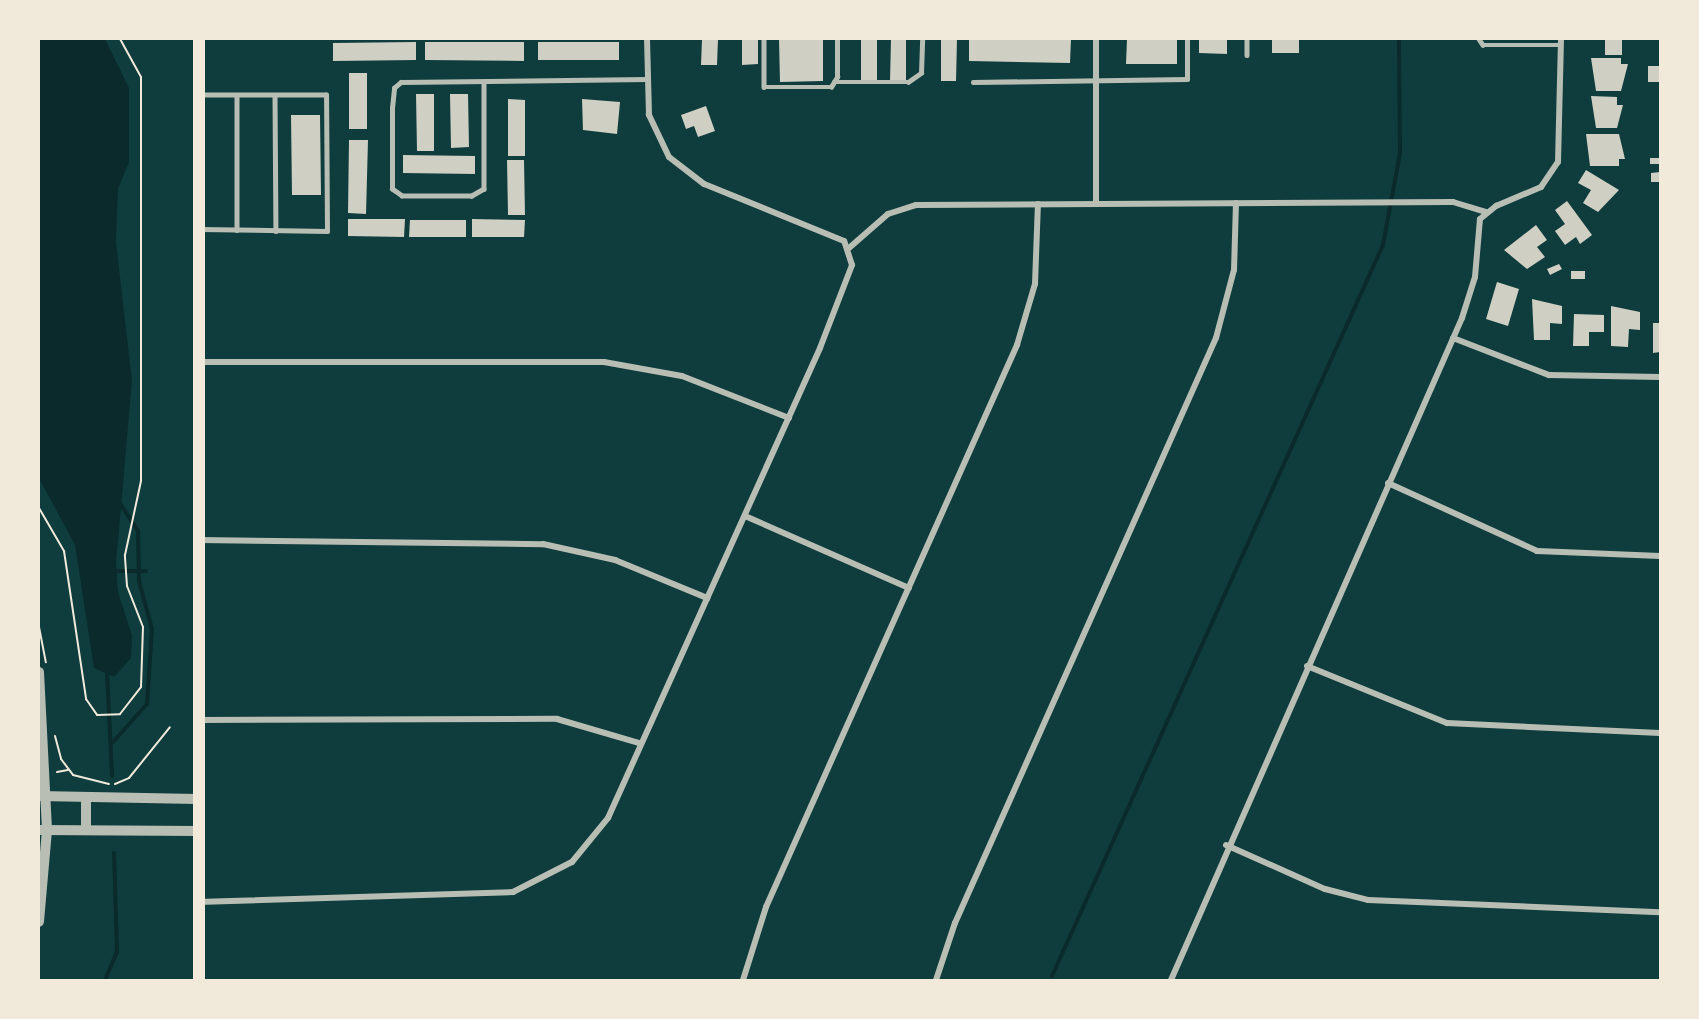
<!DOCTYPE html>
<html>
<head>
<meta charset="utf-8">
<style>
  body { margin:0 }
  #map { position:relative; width:1699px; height:1019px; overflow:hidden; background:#0f3d3e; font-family:Lato,sans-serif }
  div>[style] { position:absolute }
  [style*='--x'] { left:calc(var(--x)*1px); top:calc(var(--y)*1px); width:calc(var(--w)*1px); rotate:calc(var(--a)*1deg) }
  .water>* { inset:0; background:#0a2a2b }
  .stream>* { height:4px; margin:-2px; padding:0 2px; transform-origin:2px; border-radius:2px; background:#0a2a2b }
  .building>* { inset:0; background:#cfcfc3 }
  .path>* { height:2px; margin:-1px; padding:0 1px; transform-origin:1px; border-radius:1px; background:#f1e9da }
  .service>* { height:4.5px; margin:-2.25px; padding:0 2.25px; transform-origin:2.25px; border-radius:2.25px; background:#b8beb3 }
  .minor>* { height:6px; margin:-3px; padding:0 3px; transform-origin:3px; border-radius:3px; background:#b8beb3 }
  .tertiary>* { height:10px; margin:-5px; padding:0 5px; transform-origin:5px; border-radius:5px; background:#b8beb3 }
  .secondary>* { height:12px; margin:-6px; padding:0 6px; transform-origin:6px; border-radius:6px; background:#f1e9da }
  span { translate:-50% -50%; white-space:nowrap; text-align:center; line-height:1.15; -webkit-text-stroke:6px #f1e9da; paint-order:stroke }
  .frame { position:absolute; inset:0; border:40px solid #f1e9da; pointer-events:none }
</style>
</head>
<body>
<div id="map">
  <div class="water">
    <div style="clip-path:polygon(39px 39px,105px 39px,129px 88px,129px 162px,118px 189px,116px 242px,132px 381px,116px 564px,118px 592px,132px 636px,131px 658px,114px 677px,94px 668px,75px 545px,39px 478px)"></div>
  </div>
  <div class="stream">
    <div style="--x:113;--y:571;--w:33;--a:0"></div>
    <div style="--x:107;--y:672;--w:104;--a:87.2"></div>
    <div style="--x:113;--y:742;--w:51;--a:-48.2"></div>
    <div style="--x:147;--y:704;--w:75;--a:-86.2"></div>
    <div style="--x:152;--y:629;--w:50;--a:-105.2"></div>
    <div style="--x:139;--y:581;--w:50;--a:-91.1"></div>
    <div style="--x:138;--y:531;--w:31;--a:-123"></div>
    <div style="--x:1052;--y:976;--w:802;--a:-65.64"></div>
    <div style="--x:1383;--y:245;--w:94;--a:-79.5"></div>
    <div style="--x:1400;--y:153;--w:114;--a:-90.5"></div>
    <div style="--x:105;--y:980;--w:30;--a:-67"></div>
    <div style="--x:117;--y:952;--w:99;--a:-91.7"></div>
  </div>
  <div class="building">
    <div style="clip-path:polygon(702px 39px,718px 39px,717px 65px,701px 65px)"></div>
    <div style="clip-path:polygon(742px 39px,758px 39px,758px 64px,742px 65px)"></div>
    <div style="clip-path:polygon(779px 39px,823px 39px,823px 81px,780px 82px)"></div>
    <div style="clip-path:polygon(861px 39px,877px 39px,877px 81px,861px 81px)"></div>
    <div style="clip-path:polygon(891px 39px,906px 39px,906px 81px,890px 81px)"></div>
    <div style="clip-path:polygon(941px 39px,957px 39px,956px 81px,941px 81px)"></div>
    <div style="clip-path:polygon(969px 39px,1071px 39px,1070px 63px,969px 61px)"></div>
    <div style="clip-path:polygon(1127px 39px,1177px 39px,1177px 64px,1126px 64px)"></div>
    <div style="clip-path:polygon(1199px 39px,1227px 39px,1227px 54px,1199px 53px)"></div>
    <div style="clip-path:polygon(1272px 39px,1299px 39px,1299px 53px,1272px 53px)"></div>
    <div style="clip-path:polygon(1605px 39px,1622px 39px,1622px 55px,1605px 55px)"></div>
    <div style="clip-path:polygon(416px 42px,416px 60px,333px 61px,333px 43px)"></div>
    <div style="clip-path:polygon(425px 42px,524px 42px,524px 61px,425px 60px)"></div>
    <div style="clip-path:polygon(538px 42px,619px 42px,619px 60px,538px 60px)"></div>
    <div style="clip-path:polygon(1591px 58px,1621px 58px,1621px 64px,1628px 64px,1621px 91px,1596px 91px)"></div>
    <div style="clip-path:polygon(1648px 66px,1660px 66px,1660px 82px,1648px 82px)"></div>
    <div style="clip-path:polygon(349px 73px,367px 73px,367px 129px,349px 129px)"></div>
    <div style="clip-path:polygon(416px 94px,434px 94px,434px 151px,417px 151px)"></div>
    <div style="clip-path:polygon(450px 94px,468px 94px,469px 147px,451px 148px)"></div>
    <div style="clip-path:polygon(1591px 96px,1617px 97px,1617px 105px,1623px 105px,1617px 128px,1596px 128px)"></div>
    <div style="clip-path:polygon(508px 99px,525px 100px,525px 156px,508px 156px)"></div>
    <div style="clip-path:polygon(582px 99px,620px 102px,617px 134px,583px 130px)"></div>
    <div style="clip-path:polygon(706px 106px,715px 131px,698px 137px,694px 126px,686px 129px,681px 115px)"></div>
    <div style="clip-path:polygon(291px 115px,320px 115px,321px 195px,292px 195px)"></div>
    <div style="clip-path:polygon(1586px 134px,1619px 134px,1625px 159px,1619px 159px,1619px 166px,1590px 166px)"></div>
    <div style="clip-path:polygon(349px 140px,368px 140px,366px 214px,348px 213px)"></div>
    <div style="clip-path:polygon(403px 155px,475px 156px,475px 174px,403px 173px)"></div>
    <div style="clip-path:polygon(1650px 158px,1660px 158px,1660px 164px,1650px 164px)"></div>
    <div style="clip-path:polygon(507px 160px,524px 160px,525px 215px,508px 215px)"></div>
    <div style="clip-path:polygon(1586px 170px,1619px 190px,1598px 212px,1583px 203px,1591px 190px,1578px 183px)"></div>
    <div style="clip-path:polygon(1660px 172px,1660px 182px,1651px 182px,1651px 173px)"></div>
    <div style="clip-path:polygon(1567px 201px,1592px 235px,1580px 244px,1576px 237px,1565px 245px,1555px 231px,1565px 224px,1555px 210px)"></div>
    <div style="clip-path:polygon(348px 219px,405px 219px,404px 237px,348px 236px)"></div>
    <div style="clip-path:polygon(472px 219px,525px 220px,524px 237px,472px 237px)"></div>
    <div style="clip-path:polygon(410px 220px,466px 220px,466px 237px,409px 237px)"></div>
    <div style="clip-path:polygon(1536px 225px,1547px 240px,1537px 247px,1545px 257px,1527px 269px,1504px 250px)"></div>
    <div style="clip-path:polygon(1559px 264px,1562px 269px,1550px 275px,1547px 269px)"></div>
    <div style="clip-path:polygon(1571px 271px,1585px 271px,1585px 279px,1571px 279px)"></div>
    <div style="clip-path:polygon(1497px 282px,1519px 289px,1508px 326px,1486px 319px)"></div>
    <div style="clip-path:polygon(1532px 299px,1562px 306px,1562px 324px,1550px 323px,1550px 340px,1534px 340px)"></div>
    <div style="clip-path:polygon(1611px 306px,1640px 312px,1640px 330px,1629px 329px,1628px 347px,1611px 346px)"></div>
    <div style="clip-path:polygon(1574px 314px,1604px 315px,1604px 332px,1589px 332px,1589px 346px,1573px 346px)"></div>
    <div style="clip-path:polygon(1653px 323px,1660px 323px,1660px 352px,1653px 353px)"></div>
  </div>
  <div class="path">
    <div style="--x:39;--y:508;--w:50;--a:59.8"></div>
    <div style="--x:64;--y:551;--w:150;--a:81.5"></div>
    <div style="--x:86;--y:699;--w:19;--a:55"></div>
    <div style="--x:97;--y:715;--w:23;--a:-2"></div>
    <div style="--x:120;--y:714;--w:34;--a:-52"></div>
    <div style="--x:141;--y:687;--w:60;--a:-88.1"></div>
    <div style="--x:143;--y:627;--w:44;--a:-111.3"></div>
    <div style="--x:127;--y:586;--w:31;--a:-94"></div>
    <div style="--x:125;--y:555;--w:76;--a:-77.8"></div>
    <div style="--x:141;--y:481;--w:404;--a:-90"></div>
    <div style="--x:141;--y:77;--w:43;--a:-118.9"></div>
    <div style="--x:39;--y:627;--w:36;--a:79"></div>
    <div style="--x:55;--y:736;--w:24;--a:75"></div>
    <div style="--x:61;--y:759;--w:20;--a:53"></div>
    <div style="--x:73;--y:775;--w:37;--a:14"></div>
    <div style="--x:57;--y:772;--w:11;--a:-10"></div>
    <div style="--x:115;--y:784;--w:15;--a:-23"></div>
    <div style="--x:129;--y:778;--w:65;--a:-51.2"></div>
  </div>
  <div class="service">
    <div style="--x:764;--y:39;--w:48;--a:90"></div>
    <div style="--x:764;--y:87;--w:67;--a:0"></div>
    <div style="--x:831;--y:87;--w:12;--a:-59"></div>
    <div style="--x:837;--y:77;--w:38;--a:-90"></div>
    <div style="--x:1247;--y:39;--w:16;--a:90"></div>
    <div style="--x:1479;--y:39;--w:7;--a:56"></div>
    <div style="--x:1483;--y:45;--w:78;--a:0"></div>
    <div style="--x:484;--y:82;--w:107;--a:90"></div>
    <div style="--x:484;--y:189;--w:14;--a:150"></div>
    <div style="--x:472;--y:196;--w:70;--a:180"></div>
    <div style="--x:402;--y:196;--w:12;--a:-145"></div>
    <div style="--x:392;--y:189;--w:81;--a:-90"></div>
    <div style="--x:392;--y:108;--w:20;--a:-84"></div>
    <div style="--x:394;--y:88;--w:9;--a:-41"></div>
    <div style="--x:401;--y:82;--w:246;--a:-0.7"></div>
    <div style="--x:834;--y:82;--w:74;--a:0"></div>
    <div style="--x:908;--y:82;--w:16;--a:-35"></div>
    <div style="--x:921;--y:73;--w:34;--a:-88"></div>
    <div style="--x:973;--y:82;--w:214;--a:-0.8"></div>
    <div style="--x:1187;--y:79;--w:40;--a:-90"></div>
    <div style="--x:237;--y:95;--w:135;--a:90"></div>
    <div style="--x:275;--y:95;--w:136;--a:89.6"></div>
    <div style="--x:201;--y:229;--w:126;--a:0.9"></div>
    <div style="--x:327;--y:231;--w:136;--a:-90.4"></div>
    <div style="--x:326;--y:95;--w:125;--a:180"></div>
  </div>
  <div class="minor">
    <div style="--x:1096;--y:39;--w:164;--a:90"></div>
    <div style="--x:849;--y:248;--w:52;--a:-41.1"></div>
    <div style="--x:888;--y:214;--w:29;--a:-18"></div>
    <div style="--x:916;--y:205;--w:537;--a:-0.32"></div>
    <div style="--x:1453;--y:202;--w:34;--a:17"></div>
    <div style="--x:1453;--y:338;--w:103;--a:21.1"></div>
    <div style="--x:1549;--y:375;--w:111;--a:1"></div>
    <div style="--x:199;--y:362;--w:405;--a:0"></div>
    <div style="--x:604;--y:362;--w:79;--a:10.2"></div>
    <div style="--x:682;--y:376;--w:115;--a:21.4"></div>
    <div style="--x:1388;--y:483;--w:164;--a:24.5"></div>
    <div style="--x:1537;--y:551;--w:123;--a:2.3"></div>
    <div style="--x:745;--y:516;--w:179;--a:23.7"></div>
    <div style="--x:199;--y:540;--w:344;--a:0.7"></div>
    <div style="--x:543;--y:544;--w:74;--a:12.5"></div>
    <div style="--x:615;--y:560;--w:100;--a:22.4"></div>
    <div style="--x:1307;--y:666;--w:151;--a:22.2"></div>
    <div style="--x:1447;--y:723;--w:213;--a:2.7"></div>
    <div style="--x:199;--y:720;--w:358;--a:-0.2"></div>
    <div style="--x:557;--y:719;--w:85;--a:16.3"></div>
    <div style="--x:1226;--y:845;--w:108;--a:24"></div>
    <div style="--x:1325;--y:889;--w:44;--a:14.3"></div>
    <div style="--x:1368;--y:900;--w:292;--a:2.4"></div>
    <div style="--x:198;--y:902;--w:315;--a:-1.8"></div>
    <div style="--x:513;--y:892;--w:66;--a:-27"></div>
    <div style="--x:572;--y:862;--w:57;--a:-50.7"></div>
    <div style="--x:608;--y:818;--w:516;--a:-65.72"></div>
    <div style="--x:820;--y:348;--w:89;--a:-68.9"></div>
    <div style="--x:852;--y:265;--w:25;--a:-108"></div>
    <div style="--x:844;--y:241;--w:151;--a:-157.8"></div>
    <div style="--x:704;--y:184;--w:44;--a:-142.4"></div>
    <div style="--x:669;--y:157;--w:47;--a:-115.5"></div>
    <div style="--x:649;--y:115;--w:76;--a:-91.5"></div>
    <div style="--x:743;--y:980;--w:77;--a:-72.5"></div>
    <div style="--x:766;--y:907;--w:616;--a:-65.93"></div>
    <div style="--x:1017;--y:345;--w:64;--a:-73.6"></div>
    <div style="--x:1035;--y:284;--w:80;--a:-87.9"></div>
    <div style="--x:936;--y:980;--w:60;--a:-71.6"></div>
    <div style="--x:955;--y:923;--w:641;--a:-65.96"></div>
    <div style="--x:1216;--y:338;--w:70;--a:-75.2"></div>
    <div style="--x:1234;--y:270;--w:67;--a:-88.3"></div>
    <div style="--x:1171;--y:980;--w:723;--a:-66.27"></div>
    <div style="--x:1462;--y:318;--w:43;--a:-72.4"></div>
    <div style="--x:1475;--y:277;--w:58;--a:-85.1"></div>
    <div style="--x:1480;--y:219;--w:21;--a:-39"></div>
    <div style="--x:1496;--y:206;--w:49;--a:-22.9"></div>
    <div style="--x:1541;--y:187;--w:30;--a:-56"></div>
    <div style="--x:1558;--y:162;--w:123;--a:-88.6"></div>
  </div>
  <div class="tertiary">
    <div style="--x:39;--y:672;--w:158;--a:87.1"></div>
    <div style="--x:47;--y:830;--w:92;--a:95"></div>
    <div style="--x:39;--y:796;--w:158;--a:1.1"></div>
    <div style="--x:86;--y:797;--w:33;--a:90"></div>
    <div style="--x:39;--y:830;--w:159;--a:0.4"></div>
  </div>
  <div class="secondary">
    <div style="--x:199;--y:980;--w:941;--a:-90"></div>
  </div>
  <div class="frame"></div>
</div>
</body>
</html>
